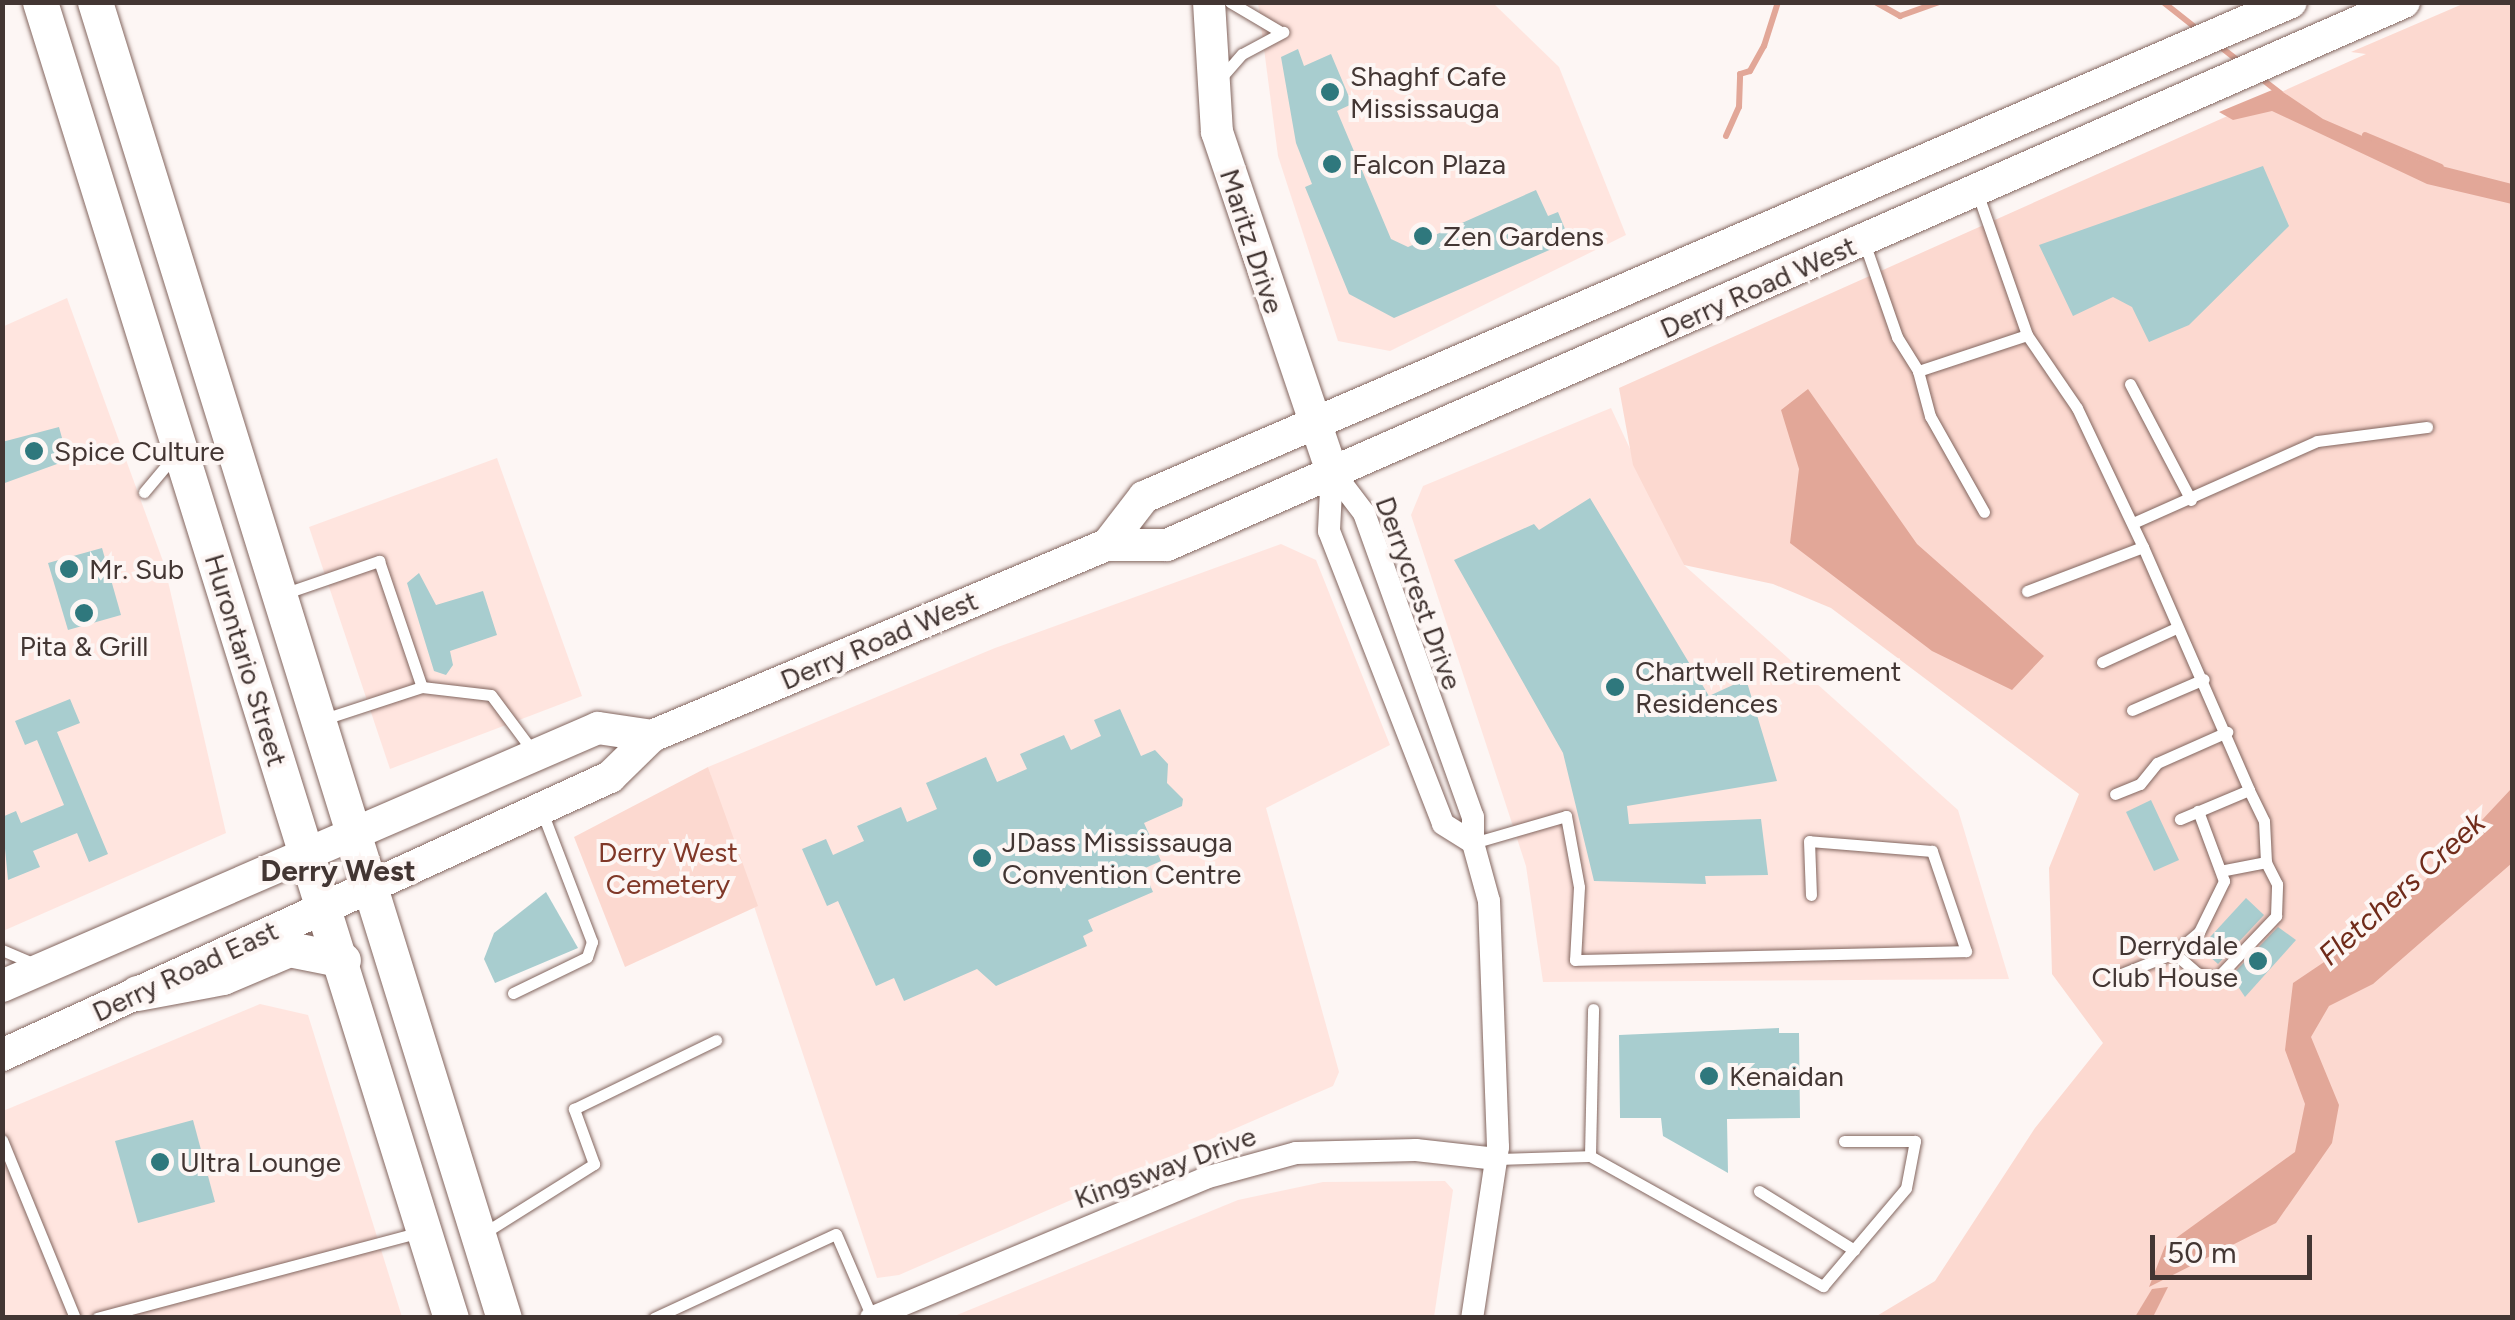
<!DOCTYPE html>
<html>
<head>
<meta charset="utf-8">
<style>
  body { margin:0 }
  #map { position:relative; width:2515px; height:1320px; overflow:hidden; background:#fdf6f4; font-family:Figtree,sans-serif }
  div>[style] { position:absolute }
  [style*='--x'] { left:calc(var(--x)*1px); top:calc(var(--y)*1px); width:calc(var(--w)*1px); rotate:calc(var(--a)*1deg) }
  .built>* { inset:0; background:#ffe5df }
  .green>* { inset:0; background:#fcd9d0 }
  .water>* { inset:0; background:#e2a798 }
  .stream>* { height:6px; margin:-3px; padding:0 3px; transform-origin:3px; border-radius:3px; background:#e2a798 }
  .building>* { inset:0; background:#a8cdcf }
  .roads { filter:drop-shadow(0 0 2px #83665f) drop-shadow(0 0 2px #83665f) }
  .lane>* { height:11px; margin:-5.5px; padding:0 5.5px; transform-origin:5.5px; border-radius:5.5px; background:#fff }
  .street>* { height:22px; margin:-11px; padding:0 11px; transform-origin:11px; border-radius:11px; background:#fff }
  .secondary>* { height:32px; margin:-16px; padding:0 16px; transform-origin:16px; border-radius:16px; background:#fff }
  .primary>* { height:35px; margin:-17.5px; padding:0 17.5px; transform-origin:17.5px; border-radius:17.5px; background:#fff }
  .dots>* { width:28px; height:28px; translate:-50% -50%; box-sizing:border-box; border:5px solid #fdf6f4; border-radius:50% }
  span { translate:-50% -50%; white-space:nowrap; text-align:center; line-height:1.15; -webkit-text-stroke:8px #fdf6f4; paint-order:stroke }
  .poi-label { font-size:28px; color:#433633 }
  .left { translate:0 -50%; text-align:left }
  .right { translate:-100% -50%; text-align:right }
  .street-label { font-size:28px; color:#433633 }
  .park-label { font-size:28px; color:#803828 }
  .neighbourhood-label { font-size:30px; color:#433633; font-weight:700 }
  .water-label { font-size:30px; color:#702b1a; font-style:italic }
  .frame { position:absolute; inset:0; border:5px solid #433633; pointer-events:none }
  .scale { position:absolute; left:2150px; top:1235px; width:162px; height:45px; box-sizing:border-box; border:5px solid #433633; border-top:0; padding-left:12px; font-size:30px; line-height:35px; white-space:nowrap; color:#433633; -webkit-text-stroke:8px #fdf6f4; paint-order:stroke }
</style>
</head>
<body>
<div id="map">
  <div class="built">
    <div style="clip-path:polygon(1258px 3px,1493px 3px,1559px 67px,1626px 235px,1390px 351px,1338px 341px,1278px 156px)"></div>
    <div style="clip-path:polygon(67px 298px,164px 564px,226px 833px,3px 931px,2px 327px)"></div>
    <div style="clip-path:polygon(1611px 408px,1684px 565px,1958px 810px,2009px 979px,1543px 982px,1526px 866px,1411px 515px,1423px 486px)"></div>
    <div style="clip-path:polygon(497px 458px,582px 696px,390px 769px,309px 527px)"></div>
    <div style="clip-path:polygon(1281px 544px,1316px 560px,1390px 745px,1266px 808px,1339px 1072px,1333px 1086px,899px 1275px,877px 1278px,708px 767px,995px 648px)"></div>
    <div style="clip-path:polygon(260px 1004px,308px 1015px,402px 1317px,3px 1318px,3px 1111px)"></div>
    <div style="clip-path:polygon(1445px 1181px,1453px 1190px,1434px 1317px,952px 1317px,1238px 1200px,1323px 1182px)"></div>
  </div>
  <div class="green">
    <div style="clip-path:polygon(2465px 3px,2512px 3px,2512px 1317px,1875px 1317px,1935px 1281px,2035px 1128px,2103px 1043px,2052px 974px,2049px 868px,2079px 794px,1831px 608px,1773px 584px,1684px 565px,1633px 465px,1619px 388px,2366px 54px,2351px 52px)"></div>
    <div style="clip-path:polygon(708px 767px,758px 906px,625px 967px,574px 837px)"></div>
  </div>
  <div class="water">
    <div style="clip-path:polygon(2277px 88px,2323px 119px,2418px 160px,2512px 184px,2512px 204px,2427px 184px,2272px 111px,2233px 120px,2219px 112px)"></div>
    <div style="clip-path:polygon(1808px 389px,1917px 544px,2044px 656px,2012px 690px,1932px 651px,1790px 543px,1799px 469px,1781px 410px)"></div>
    <div style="clip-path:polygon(2512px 788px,2512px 863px,2373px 984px,2329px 1006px,2311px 1037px,2339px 1105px,2332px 1143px,2276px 1223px,2149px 1287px,2165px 1246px,2295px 1152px,2305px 1104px,2285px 1050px,2293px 983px,2391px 917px)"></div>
    <div style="clip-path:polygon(2168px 1287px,2153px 1317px,2135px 1317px,2152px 1289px)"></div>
  </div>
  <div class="stream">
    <div style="--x:1875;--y:2;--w:29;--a:29"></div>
    <div style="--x:1900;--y:16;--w:41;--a:-19.7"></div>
    <div style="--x:2163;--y:2;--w:48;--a:38.3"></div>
    <div style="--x:2218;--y:45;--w:28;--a:38"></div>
    <div style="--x:2258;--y:76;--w:28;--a:38"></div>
    <div style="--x:2365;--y:135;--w:82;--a:22.8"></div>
    <div style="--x:1726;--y:136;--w:32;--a:-66"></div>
    <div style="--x:1739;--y:107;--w:33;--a:-88"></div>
    <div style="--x:1740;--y:74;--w:10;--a:-17"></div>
    <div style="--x:1750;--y:71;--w:29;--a:-61"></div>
    <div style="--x:1764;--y:46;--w:46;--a:-72.3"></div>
  </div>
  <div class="building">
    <div style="clip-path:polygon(1298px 49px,1304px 66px,1331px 54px,1352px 104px,1337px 111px,1391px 239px,1408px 247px,1536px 190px,1548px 216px,1558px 212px,1570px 241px,1394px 318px,1349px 294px,1305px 187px,1312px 184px,1296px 143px,1281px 57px)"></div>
    <div style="clip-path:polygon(2263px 166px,2289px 226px,2189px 325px,2149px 342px,2132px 307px,2113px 297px,2073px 316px,2039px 245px)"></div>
    <div style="clip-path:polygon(59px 427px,68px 460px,2px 484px,2px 442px)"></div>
    <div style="clip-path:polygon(1590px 498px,1709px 696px,1746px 679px,1777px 781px,1627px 806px,1629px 824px,1761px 819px,1768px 875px,1705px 876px,1706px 884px,1594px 881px,1563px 753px,1454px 560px,1534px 524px,1539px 530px)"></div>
    <div style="clip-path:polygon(102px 548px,121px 615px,68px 630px,48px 563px)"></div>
    <div style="clip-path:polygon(419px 573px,436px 605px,483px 591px,497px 635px,450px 651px,453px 665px,446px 675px,434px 671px,407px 583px)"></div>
    <div style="clip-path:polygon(70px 699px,80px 723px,57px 732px,108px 854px,89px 862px,77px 833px,33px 851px,40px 867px,8px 880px,2px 817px,16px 811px,21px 823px,64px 805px,37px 740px,25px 745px,15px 721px)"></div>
    <div style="clip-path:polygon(1120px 709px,1141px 756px,1155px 750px,1168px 764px,1167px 783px,1183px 799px,1182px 806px,1144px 823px,1161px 861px,1143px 869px,1153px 892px,1088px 920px,1093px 931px,1083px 936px,1087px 946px,996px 986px,977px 969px,904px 1001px,894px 978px,876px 986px,838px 901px,827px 906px,802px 849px,826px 839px,833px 855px,864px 841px,857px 826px,901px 807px,907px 822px,937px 809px,926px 783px,986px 757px,997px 782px,1027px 769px,1020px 754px,1064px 735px,1071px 750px,1101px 736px,1094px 720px)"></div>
    <div style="clip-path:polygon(2151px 800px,2179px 860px,2154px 871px,2126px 812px)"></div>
    <div style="clip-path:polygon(546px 892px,578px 948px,495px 983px,484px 959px,494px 933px)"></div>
    <div style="clip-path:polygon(2246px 898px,2264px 915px,2218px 964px,2200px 948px)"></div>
    <div style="clip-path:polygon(2278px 927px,2296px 940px,2245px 997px,2231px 976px)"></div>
    <div style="clip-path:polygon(1779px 1028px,1779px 1033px,1799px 1033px,1800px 1118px,1727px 1119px,1728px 1173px,1663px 1136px,1661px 1118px,1620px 1118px,1619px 1035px)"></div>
    <div style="clip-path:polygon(193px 1120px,215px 1202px,138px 1223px,115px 1141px)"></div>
  </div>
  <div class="roads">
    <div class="lane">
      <div style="--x:1230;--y:2;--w:57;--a:30.6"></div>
      <div style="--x:1220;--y:79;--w:33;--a:-49"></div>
      <div style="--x:1242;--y:54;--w:47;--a:-28.2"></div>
      <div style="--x:1977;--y:192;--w:151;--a:70.7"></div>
      <div style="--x:2027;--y:335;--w:115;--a:161.7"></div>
      <div style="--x:1918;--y:371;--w:47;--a:75.1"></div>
      <div style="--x:1930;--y:416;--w:110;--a:60.6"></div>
      <div style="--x:1864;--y:242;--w:101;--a:70.8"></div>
      <div style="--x:1897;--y:337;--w:40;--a:58"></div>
      <div style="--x:2027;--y:335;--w:88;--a:55.6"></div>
      <div style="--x:2077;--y:408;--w:154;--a:64.6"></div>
      <div style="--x:2130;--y:384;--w:131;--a:62.3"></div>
      <div style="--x:144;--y:492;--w:48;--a:-50"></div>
      <div style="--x:2133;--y:523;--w:201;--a:-24"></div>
      <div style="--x:2317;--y:441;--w:111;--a:-7.3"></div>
      <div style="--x:2027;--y:591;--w:124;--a:-20.8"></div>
      <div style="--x:2143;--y:547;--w:265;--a:66.4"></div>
      <div style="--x:2249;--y:790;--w:75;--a:157.2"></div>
      <div style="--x:283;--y:594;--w:102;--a:-19"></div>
      <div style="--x:379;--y:561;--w:133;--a:71.2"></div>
      <div style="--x:422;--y:687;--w:69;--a:6.6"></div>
      <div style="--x:491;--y:695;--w:72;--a:53.4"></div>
      <div style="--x:2102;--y:662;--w:81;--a:-24.7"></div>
      <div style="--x:2132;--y:710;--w:78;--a:-23.3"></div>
      <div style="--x:321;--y:720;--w:106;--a:-18.1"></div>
      <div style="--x:2115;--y:794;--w:27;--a:-22"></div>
      <div style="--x:2140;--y:784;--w:27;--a:-51"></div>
      <div style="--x:2157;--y:763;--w:77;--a:-23.9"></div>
      <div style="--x:1473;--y:843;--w:97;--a:-16.2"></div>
      <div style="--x:1566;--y:816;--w:72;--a:79.6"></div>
      <div style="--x:1579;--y:887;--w:73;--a:93.1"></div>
      <div style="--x:1575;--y:960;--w:391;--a:-1.3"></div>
      <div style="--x:1966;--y:951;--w:106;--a:-108.8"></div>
      <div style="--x:1932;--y:851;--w:123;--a:-175.4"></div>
      <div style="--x:1809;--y:841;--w:54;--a:87.9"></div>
      <div style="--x:2225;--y:870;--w:42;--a:-11"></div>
      <div style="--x:2;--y:950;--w:38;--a:23"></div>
      <div style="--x:2174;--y:953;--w:33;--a:-40"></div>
      <div style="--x:2199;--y:932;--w:57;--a:-63.9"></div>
      <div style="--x:2224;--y:881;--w:75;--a:-110.4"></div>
      <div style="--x:2116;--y:976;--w:62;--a:-21.6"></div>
      <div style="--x:2174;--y:953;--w:30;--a:41"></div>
      <div style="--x:2197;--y:973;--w:21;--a:14"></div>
      <div style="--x:2217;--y:978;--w:86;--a:-46.4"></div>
      <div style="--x:2276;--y:916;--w:32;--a:-88"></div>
      <div style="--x:2277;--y:884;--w:25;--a:-117"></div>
      <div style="--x:2266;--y:862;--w:41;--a:-92.8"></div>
      <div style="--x:2264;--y:821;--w:34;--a:-116"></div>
      <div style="--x:513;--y:993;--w:82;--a:-25.9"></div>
      <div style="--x:587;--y:957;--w:16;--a:-72"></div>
      <div style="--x:592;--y:942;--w:139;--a:-111"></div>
      <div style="--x:2;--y:1140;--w:192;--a:67.7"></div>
      <div style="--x:1590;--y:1156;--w:147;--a:-88.8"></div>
      <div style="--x:1496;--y:1159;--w:94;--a:-1.8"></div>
      <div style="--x:1590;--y:1156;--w:267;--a:29.2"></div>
      <div style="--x:1823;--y:1286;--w:128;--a:-49.7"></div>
      <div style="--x:1906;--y:1188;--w:48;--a:-79.2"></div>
      <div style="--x:1915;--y:1141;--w:71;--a:180"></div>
      <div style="--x:1759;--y:1191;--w:112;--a:31.8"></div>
      <div style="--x:484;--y:1233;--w:130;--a:-32.1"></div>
      <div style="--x:594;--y:1164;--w:59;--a:-110"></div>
      <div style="--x:574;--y:1109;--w:158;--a:-25.9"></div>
      <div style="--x:97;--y:1318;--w:335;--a:-14.9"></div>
      <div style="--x:654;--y:1318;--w:200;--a:-24.8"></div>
      <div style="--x:836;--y:1234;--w:90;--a:66.6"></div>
    </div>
    <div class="street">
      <div style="--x:1332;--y:471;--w:53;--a:52.7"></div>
      <div style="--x:1364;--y:513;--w:323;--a:70.3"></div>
      <div style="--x:1473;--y:817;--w:26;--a:90"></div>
      <div style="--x:1473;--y:843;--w:60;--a:74.6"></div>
      <div style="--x:1489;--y:901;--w:246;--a:87.9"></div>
      <div style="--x:1498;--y:1147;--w:173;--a:98.6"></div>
      <div style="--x:1332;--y:471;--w:60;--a:92.9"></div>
      <div style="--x:1329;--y:531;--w:314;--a:68.7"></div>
      <div style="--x:1443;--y:824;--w:36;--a:32"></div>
      <div style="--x:871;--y:1318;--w:362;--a:-22.7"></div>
      <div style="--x:1205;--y:1178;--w:94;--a:-15.4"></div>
      <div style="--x:1296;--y:1153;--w:120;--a:-1.4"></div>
      <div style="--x:1416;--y:1150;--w:81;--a:6.4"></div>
    </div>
    <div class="secondary">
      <div style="--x:1209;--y:2;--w:130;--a:86.5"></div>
      <div style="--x:1217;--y:132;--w:358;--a:71.3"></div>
      <div style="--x:1107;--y:545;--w:61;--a:-52.4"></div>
      <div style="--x:1144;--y:497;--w:1249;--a:-23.34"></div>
      <div style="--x:2;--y:986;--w:649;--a:-23.41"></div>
      <div style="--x:598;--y:728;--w:55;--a:8.4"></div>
      <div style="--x:2;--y:1055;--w:669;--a:-24.57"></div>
      <div style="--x:610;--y:777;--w:59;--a:-44.3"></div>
      <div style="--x:652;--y:736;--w:493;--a:-22.8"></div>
      <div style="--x:1107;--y:545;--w:60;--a:0"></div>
      <div style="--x:1167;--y:545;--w:1351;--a:-23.7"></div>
    </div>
    <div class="primary">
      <div style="--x:40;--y:2;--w:1379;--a:72.66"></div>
      <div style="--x:95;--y:2;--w:1378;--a:72.74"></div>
      <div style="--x:137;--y:993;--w:87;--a:-10.5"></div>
      <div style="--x:223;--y:977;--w:72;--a:-23"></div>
      <div style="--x:289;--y:949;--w:55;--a:11.5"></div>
    </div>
  </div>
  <div class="dots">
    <div style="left:1330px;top:92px;background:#2f787d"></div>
    <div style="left:1332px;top:164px;background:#2f787d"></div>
    <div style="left:1423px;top:236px;background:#2f787d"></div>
    <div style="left:34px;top:451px;background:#2f787d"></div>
    <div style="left:69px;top:569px;background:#2f787d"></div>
    <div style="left:84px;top:613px;background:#2f787d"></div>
    <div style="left:1615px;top:687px;background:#2f787d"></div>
    <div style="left:982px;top:858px;background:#2f787d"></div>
    <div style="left:2258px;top:961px;background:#2f787d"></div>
    <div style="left:1709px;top:1076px;background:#2f787d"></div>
    <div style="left:160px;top:1162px;background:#2f787d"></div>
  </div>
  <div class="poi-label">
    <span class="left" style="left:1350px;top:92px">Shaghf Cafe<br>Mississauga</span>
    <span class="left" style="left:1352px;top:164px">Falcon Plaza</span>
    <span class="left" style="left:1443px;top:236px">Zen Gardens</span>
    <span class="left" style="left:54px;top:451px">Spice Culture</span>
    <span class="left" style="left:89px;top:569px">Mr. Sub</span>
    <span style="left:84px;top:646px">Pita &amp; Grill</span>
    <span class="left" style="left:1635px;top:687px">Chartwell Retirement<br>Residences</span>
    <span class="left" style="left:1002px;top:858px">JDass Mississauga<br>Convention Centre</span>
    <span class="right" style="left:2238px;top:961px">Derrydale<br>Club House</span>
    <span class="left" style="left:1729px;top:1076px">Kenaidan</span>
    <span class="left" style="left:180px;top:1162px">Ultra Lounge</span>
  </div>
  <div class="street-label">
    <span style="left:1252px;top:241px;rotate:72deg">Maritz Drive</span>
    <span style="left:1758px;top:287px;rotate:-24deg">Derry Road West</span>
    <span style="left:1419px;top:593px;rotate:70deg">Derrycrest Drive</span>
    <span style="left:879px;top:640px;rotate:-23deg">Derry Road West</span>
    <span style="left:246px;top:660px;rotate:73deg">Hurontario Street</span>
    <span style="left:185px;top:971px;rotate:-25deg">Derry Road East</span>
    <span style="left:1165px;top:1167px;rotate:-20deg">Kingsway Drive</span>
  </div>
  <div class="park-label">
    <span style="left:668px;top:868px">Derry West<br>Cemetery</span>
  </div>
  <div class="neighbourhood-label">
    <span style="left:338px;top:871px">Derry West</span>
  </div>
  <div class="water-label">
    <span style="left:2402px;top:889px;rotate:-42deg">Fletchers Creek</span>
  </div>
  <div class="frame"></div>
  <div class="scale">50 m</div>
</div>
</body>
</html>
